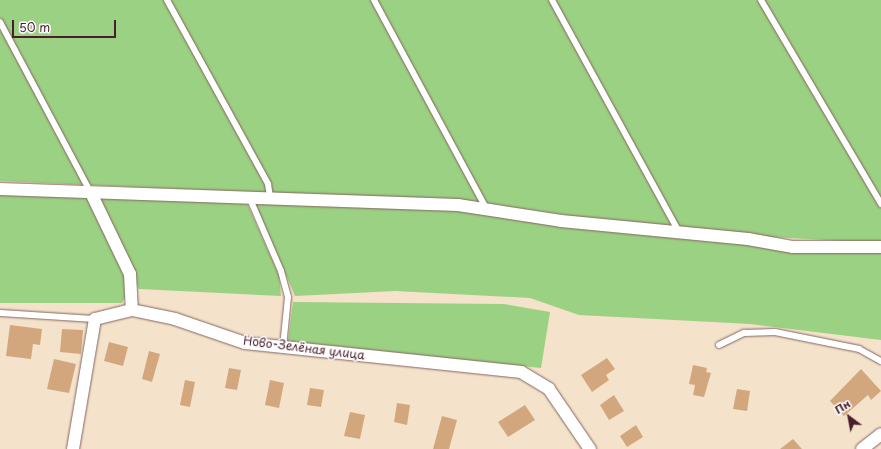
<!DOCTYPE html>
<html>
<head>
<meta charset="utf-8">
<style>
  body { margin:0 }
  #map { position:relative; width:881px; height:449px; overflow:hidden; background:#f4e3ca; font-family:"Playpen Sans",sans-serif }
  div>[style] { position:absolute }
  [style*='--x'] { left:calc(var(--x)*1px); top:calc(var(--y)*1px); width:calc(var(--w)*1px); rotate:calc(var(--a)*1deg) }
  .green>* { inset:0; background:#9bd182 }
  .building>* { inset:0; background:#d3a77d }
  .roads { filter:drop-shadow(0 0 1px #866463) drop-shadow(0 0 1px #866463) }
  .service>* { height:6px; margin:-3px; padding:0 3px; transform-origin:3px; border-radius:3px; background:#fff }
  .minor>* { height:12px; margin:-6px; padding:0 6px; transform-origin:6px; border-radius:6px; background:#fff }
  span { translate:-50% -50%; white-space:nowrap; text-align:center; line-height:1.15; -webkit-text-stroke:3px #fff; paint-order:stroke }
  .street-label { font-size:12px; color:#4a1f2b }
  .north { position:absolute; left:829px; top:397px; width:40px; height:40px; -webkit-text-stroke:3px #fff; paint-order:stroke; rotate:328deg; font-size:11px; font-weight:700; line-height:16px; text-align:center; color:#4a1f2b }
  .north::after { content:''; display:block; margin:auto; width:14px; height:18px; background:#4a1f2b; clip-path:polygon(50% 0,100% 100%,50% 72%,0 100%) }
  .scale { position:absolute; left:12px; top:20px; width:104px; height:18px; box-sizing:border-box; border:2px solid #4a1f2b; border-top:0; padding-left:5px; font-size:12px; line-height:14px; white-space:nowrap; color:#4a1f2b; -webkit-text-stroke:3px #fff; paint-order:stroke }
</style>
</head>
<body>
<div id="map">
  <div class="green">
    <div style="clip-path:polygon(0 0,881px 0,881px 243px,680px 232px,485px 203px,0 181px)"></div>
    <div style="clip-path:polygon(0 194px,89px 197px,117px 252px,130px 288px,122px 303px,0 303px)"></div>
    <div style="clip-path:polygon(102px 197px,246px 201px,279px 275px,281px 296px,139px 289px,102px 205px)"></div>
    <div style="clip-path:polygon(254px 201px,460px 210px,881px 250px,881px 340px,750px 324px,579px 315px,530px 298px,395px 291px,295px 296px)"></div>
    <div style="clip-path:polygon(293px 302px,504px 304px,550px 312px,541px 368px,288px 341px)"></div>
  </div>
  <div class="building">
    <div style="clip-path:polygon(10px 325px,42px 329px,40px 345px,33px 344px,31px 359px,6px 356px)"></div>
    <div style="clip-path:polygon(62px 329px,83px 330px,81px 354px,60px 352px)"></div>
    <div style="clip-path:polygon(109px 342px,128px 347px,123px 366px,104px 361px)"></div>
    <div style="clip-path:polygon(149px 351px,160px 354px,152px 382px,142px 379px)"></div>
    <div style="clip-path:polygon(607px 358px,615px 369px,606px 375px,609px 380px,592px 392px,581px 375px)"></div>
    <div style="clip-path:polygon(54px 359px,76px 364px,69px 393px,47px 389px)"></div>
    <div style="clip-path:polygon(693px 365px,707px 368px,706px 372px,711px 373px,704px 397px,693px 395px,695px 385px,689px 384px)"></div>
    <div style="clip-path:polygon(229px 368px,241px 370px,237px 390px,225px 388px)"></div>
    <div style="clip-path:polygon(861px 369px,881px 391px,871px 400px,868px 395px,844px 416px,830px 401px)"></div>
    <div style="clip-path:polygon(185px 380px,195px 382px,190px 407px,180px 405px)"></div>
    <div style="clip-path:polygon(270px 380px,284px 383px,279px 408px,265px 405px)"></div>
    <div style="clip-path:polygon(310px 388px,324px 390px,321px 407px,307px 405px)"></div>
    <div style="clip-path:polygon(737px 389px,750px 391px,747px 411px,733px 409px)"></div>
    <div style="clip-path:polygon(614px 395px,624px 411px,609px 420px,600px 405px)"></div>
    <div style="clip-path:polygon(397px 403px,410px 405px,407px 425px,394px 422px)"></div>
    <div style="clip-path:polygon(525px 405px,535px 420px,508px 437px,498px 422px)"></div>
    <div style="clip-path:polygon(350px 412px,365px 415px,360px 439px,344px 436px)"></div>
    <div style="clip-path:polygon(442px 416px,457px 420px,449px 449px,433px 449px)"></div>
    <div style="clip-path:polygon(636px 425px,643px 437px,627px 447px,620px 436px)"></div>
    <div style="clip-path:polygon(793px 439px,802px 449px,780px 449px)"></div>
  </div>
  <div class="roads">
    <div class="service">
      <div style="--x:167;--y:0;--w:210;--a:61.2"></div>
      <div style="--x:268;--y:184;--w:12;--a:81"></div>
      <div style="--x:374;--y:0;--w:236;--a:61.7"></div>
      <div style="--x:552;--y:0;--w:264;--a:61.3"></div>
      <div style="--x:761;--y:0;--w:237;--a:59.5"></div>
      <div style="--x:0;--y:22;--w:194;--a:62"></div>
      <div style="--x:250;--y:199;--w:78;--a:66.7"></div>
      <div style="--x:281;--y:271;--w:27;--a:75"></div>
      <div style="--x:288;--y:297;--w:50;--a:95.7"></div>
      <div style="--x:0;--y:313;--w:95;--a:3.6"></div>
      <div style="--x:719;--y:345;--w:28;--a:-26"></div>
      <div style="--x:744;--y:333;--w:31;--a:-2"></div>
      <div style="--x:775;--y:332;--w:86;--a:11.4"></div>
      <div style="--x:859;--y:349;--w:25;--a:29"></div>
    </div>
    <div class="minor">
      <div style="--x:0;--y:189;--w:458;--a:2"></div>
      <div style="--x:458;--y:205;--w:104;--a:8.8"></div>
      <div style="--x:561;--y:221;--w:188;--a:5.5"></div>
      <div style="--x:748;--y:239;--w:46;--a:10.1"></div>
      <div style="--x:793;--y:247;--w:88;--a:0"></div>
      <div style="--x:91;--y:193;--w:90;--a:64.3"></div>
      <div style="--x:130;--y:274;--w:36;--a:87"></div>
      <div style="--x:73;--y:449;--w:132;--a:-80.4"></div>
      <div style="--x:95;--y:319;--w:38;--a:-14"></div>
      <div style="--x:132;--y:310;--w:44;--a:11.8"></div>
      <div style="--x:175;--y:319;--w:74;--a:18.9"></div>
      <div style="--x:245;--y:343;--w:278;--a:6"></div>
      <div style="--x:521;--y:372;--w:33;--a:31"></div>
      <div style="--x:549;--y:389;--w:73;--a:55.7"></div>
      <div style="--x:862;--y:449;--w:24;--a:-38"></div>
    </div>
  </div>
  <div class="street-label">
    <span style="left:304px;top:348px;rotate:7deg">Ново-Зелёная улица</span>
  </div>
  <div class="north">Пн</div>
  <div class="scale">50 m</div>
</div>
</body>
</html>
